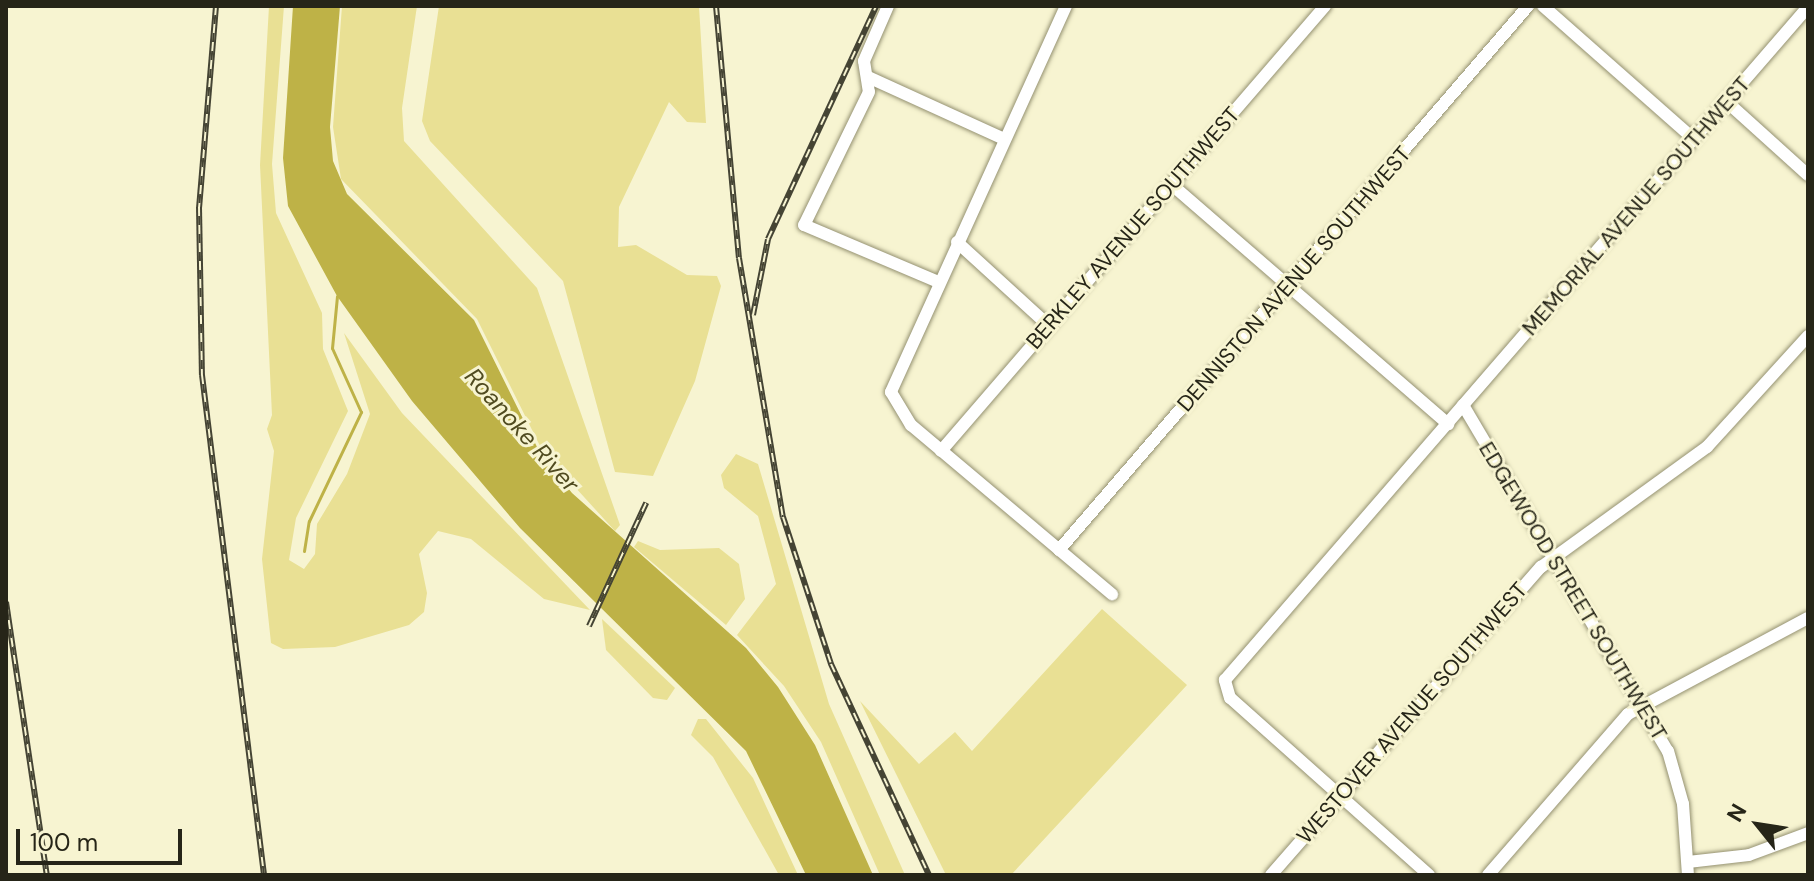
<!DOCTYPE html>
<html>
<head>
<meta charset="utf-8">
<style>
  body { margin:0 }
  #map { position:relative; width:1814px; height:881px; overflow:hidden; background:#f7f4d1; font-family:"DM Sans",sans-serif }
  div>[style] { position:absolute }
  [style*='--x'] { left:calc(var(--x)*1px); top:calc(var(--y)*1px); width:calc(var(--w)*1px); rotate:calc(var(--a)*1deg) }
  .green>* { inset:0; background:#e9e094 }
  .water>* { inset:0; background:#beb247 }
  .stream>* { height:3px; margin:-1.5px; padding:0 1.5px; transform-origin:1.5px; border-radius:1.5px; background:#beb247 }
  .roads { filter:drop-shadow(0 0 2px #949171) drop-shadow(0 0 2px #949171) }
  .minor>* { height:12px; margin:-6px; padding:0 6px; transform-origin:6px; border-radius:6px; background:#fff }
  .rail>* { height:6px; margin-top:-3px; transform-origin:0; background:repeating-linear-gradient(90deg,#f7f4d1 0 9px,#454434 0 18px); box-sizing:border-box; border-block:2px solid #454434 }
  span { translate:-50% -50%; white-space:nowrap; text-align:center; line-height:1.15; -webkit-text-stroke:6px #f7f4d1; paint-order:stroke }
  .street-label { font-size:22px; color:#262518 }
  .water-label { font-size:24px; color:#504b20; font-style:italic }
  .frame { position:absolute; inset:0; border:8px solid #262518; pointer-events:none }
  .north { position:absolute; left:1718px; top:785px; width:80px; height:80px; -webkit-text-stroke:6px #f7f4d1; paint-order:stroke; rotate:300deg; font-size:22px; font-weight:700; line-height:32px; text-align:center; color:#262518 }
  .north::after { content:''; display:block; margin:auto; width:28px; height:36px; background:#262518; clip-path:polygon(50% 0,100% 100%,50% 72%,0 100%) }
  .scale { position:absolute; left:16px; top:829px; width:166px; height:36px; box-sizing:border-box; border:4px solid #262518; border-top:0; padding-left:10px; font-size:24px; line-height:28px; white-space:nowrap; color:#262518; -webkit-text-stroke:6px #f7f4d1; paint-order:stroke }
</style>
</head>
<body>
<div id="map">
  <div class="green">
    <div style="clip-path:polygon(269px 6px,284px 6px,272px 164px,276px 213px,322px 313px,323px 349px,348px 411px,296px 518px,289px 560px,304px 569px,315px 554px,317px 524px,347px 474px,370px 414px,344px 333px,402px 413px,590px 610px,544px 599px,471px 539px,438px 531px,419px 554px,427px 593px,424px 612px,409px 625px,335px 647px,283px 649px,271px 643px,262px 559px,274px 451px,267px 429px,272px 415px,260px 165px)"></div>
    <div style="clip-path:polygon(342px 6px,417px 6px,402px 108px,404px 141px,537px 288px,620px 525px,615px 531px,543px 452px,477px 319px,341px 179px,333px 127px)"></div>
    <div style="clip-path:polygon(439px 6px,699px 6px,706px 123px,687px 122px,669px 102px,619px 207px,618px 247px,636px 245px,687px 275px,717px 276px,721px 286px,695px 381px,653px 476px,615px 472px,563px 281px,430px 141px,422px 121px)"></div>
    <div style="clip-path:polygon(736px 454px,758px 464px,829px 704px,905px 875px,880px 875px,821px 742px,784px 686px,737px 635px,776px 584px,758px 516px,724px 488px,721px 475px)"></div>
    <div style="clip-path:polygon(638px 541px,660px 550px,719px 548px,739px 564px,745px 599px,726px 625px,634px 547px)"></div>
    <div style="clip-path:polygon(1102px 609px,1187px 685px,1011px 875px,946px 875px,860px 701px,919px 764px,955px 732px,972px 751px)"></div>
    <div style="clip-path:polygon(602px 619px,675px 688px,667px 700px,653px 698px,606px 650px)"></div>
    <div style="clip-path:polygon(698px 719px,706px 719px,753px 778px,798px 875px,779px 875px,713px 757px,691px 735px)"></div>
  </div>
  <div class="water">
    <div style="clip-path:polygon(293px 6px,340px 6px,330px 127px,333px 161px,347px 194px,474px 320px,540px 453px,572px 493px,746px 648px,778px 687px,815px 745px,873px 875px,806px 875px,746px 751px,520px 528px,412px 401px,337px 296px,288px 206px,283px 158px)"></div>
  </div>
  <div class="stream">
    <div style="--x:304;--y:551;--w:30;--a:-81"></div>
    <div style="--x:309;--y:521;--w:121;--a:-64.5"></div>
    <div style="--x:361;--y:412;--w:70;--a:-114.4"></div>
    <div style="--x:332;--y:348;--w:52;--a:-84.5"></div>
  </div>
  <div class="roads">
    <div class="minor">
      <div style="--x:888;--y:6;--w:60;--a:113.6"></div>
      <div style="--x:864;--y:61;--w:31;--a:81"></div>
      <div style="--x:869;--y:92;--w:148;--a:116"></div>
      <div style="--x:804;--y:225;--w:146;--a:23"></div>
      <div style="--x:1066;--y:6;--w:424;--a:114.4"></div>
      <div style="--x:891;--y:392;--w:39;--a:59"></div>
      <div style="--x:911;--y:425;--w:263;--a:40.1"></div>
      <div style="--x:1543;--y:6;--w:201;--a:41.4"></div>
      <div style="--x:868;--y:77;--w:149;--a:24.5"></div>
      <div style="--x:1726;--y:101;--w:110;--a:42.1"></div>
      <div style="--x:1171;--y:184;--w:367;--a:40.9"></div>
      <div style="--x:957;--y:242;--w:125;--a:42.4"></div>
      <div style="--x:1463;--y:405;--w:402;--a:59.4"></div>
      <div style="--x:1668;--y:751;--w:55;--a:74.2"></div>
      <div style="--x:1683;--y:804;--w:71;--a:86"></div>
      <div style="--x:941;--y:451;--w:588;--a:-49.21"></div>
      <div style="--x:1059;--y:550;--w:718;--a:-49.23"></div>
      <div style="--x:1688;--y:862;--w:61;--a:-6.5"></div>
      <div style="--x:1749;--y:855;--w:63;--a:-20.4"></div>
      <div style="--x:1271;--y:875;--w:410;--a:-48.8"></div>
      <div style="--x:1541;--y:567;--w:205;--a:-35.9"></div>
      <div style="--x:1707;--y:447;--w:150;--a:-47.7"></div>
      <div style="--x:1429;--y:875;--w:266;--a:-138.3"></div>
      <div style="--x:1230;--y:698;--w:19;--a:-106"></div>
      <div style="--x:1225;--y:680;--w:890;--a:-49.1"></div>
      <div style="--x:1488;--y:875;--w:213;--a:-49"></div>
      <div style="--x:1628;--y:714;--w:204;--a:-28.1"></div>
    </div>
  </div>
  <div class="rail">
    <div style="--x:216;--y:6;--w:202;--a:94.8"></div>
    <div style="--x:199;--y:207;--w:168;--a:89"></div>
    <div style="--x:202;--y:375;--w:504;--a:82.93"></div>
    <div style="--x:716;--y:6;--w:253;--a:84.8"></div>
    <div style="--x:739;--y:258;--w:263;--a:80.4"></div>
    <div style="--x:783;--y:517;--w:155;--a:71.9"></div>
    <div style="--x:831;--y:664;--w:233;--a:65.1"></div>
    <div style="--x:753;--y:315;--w:77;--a:-78.8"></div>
    <div style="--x:768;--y:239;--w:257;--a:-65.1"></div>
    <div style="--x:6;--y:602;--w:276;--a:81.5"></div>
    <div style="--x:589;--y:626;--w:136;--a:-65.1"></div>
  </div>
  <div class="street-label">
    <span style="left:1636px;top:206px;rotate:-49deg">MEMORIAL AVENUE SOUTHWEST</span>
    <span style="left:1133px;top:228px;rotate:-49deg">BERKLEY AVENUE SOUTHWEST</span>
    <span style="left:1294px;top:279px;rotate:-49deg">DENNISTON AVENUE SOUTHWEST</span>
    <span style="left:1573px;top:591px;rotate:59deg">EDGEWOOD STREET SOUTHWEST</span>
    <span style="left:1412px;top:713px;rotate:-49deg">WESTOVER AVENUE SOUTHWEST</span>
  </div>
  <div class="water-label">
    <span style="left:522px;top:430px;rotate:48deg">Roanoke River</span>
  </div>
  <div class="frame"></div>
  <div class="north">N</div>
  <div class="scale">100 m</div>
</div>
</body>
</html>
